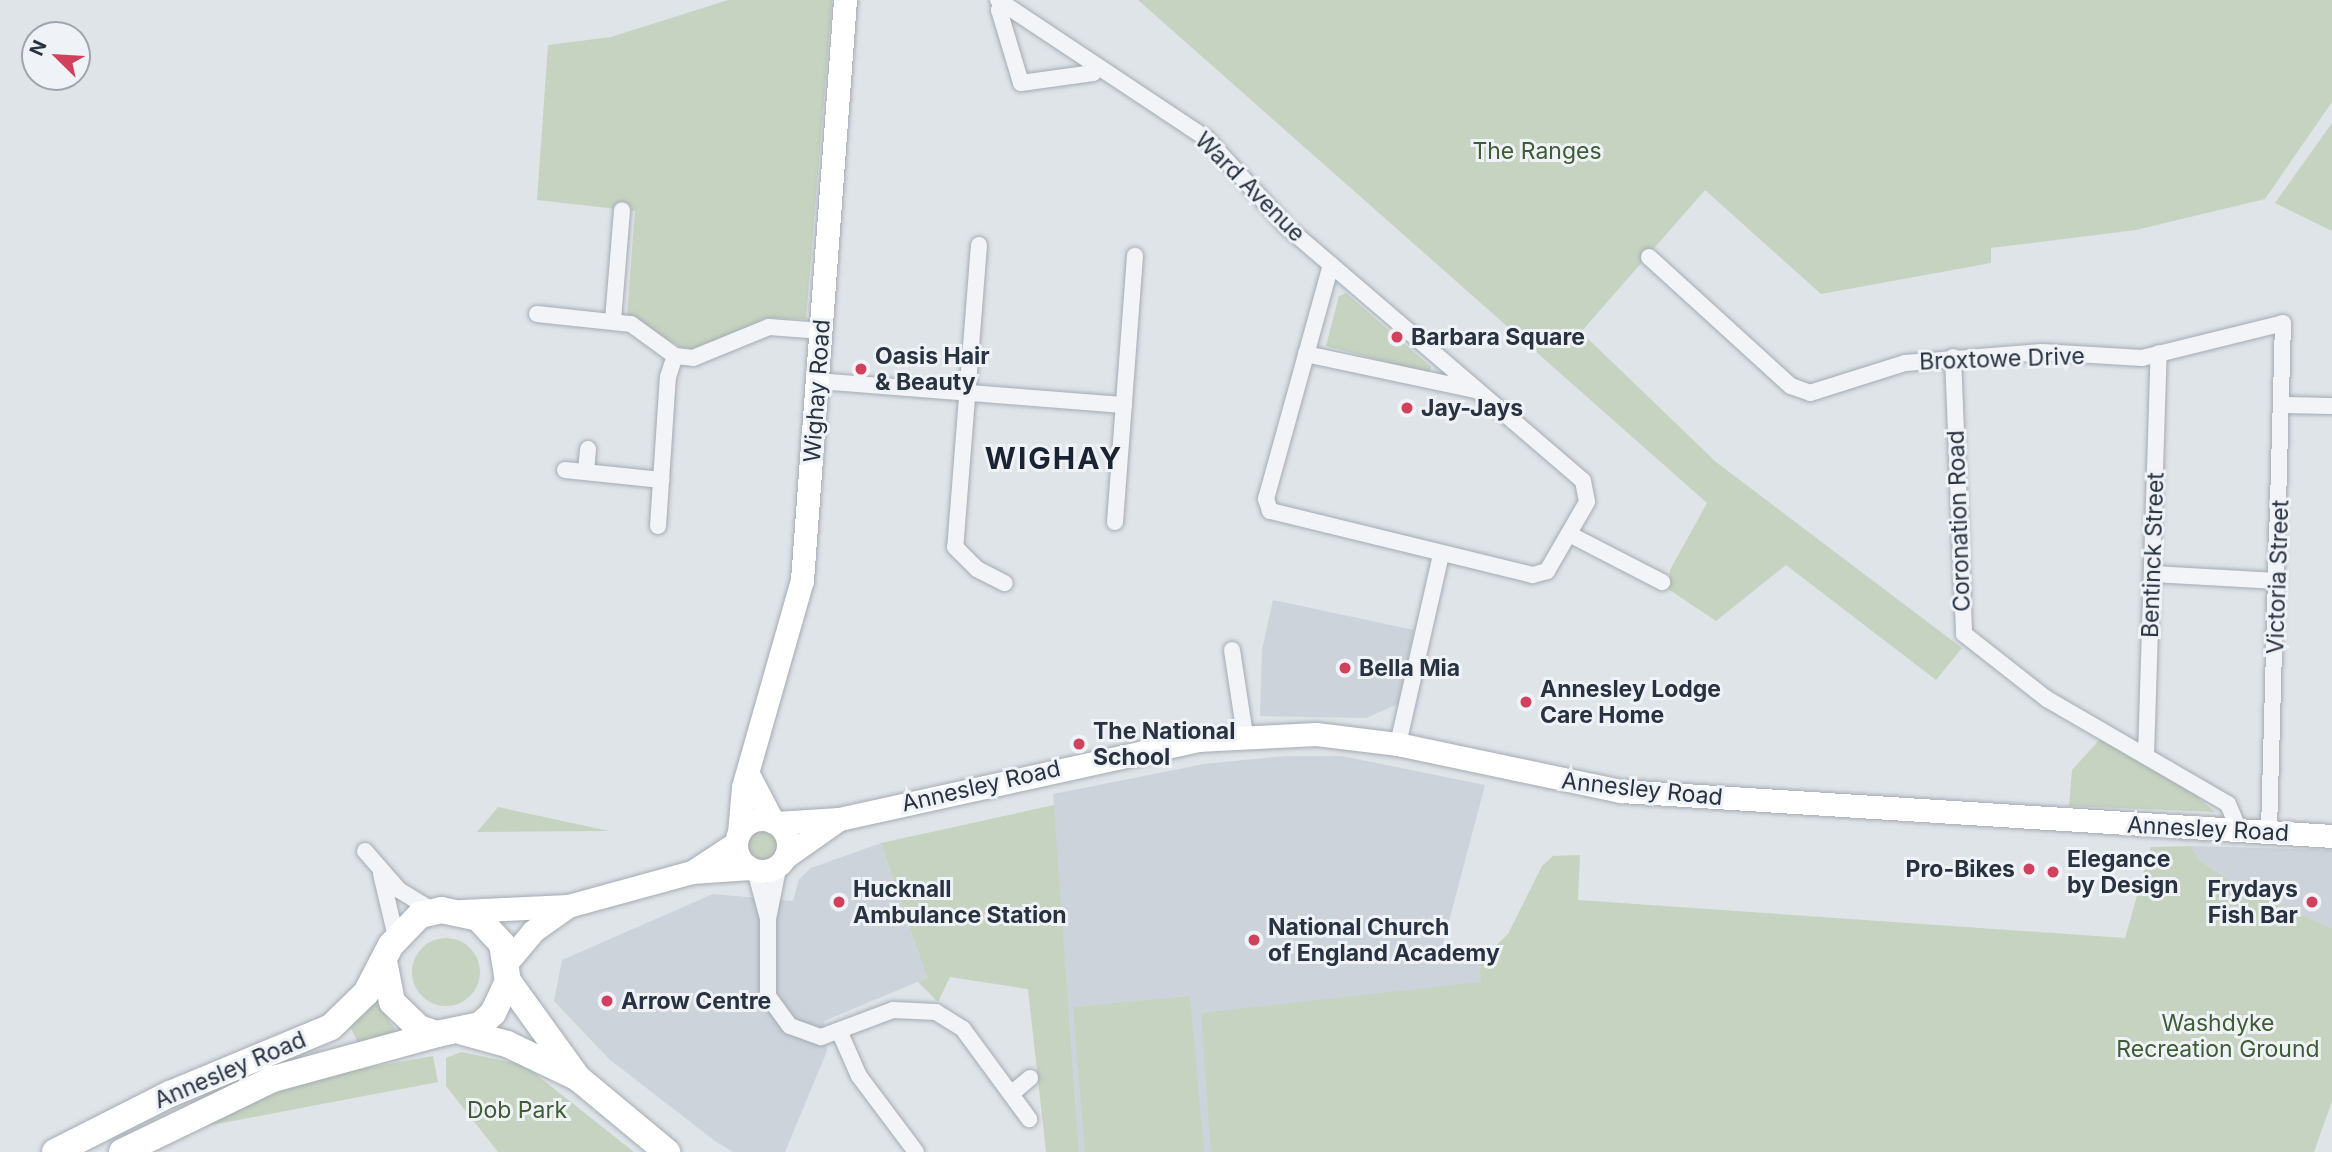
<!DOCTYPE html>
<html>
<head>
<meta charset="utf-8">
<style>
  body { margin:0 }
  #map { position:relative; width:2332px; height:1152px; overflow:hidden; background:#dfe4e9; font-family:Inter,sans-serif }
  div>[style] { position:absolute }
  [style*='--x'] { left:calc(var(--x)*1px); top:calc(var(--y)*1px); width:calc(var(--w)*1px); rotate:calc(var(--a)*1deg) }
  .built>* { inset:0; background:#cdd3db }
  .green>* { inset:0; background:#c6d3c0 }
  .round { border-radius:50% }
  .roads { filter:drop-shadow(0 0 2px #a4abb3) drop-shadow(0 0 2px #a4abb3) }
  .street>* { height:16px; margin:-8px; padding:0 8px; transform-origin:8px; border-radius:8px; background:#f2f4f7 }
  .secondary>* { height:23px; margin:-11.5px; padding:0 11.5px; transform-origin:11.5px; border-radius:11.5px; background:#fff }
  .secondary>.ring { margin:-11.5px; padding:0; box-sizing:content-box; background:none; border:23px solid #fff; border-radius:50% }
  .primary>* { height:26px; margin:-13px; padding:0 13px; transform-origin:13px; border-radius:13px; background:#fff }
  .dots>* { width:19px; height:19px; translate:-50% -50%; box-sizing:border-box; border:4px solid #eff2f6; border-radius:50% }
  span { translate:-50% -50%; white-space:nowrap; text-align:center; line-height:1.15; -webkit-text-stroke:6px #eff2f6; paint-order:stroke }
  .park-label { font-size:23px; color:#3e5d35 }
  .street-label { font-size:23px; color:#283241 }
  .poi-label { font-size:23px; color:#283241; font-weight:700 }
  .left { translate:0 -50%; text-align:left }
  .right { translate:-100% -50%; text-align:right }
  .district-label { font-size:30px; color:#1a2331; font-weight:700; letter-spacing:2px }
  .north { position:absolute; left:21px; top:21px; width:70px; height:70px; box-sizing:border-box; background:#eff2f6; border:2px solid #9fa5ae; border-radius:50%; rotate:294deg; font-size:19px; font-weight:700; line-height:28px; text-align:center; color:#283241 }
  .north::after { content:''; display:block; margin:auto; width:24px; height:32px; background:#d1415e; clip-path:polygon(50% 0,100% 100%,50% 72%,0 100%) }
</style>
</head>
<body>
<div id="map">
  <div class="built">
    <div style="clip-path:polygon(1273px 600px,1414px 630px,1398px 704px,1366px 718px,1260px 716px,1262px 650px)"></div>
    <div style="clip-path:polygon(1286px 756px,1342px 756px,1485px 785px,1439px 959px,1480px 961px,1482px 982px,1641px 1152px,1079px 1152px,1053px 794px,1204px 764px)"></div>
    <div style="clip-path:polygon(881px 843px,927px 978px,824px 1021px,827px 1051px,785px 1152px,733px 1152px,715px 1141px,609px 1059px,554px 1001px,562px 960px,713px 894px,793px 901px,799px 879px,811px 868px)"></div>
    <div style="clip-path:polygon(2191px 846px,2332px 850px,2332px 928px,2245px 890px,2199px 860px)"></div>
  </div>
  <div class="green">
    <div style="clip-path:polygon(728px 0,832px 0,806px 319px,765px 318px,707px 350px,682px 348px,627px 315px,635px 211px,537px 200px,548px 45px,611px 37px)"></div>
    <div style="clip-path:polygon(1138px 0,2332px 0,2332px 102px,2265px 199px,2136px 230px,1991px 248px,1991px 263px,1821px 294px,1705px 190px,1581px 332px,1716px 462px,1962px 648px,1936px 680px,1786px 565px,1716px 621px,1668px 589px,1670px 570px,1707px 503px)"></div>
    <div style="clip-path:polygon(2332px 123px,2332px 231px,2275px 203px)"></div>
    <div style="clip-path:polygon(1346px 293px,1431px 367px,1429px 373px,1326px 346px,1339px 296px)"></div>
    <div style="clip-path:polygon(2100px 739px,2195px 795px,2215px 812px,2069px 806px,2072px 770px)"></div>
    <div style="clip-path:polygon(1054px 805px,1079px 1152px,1046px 1152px,1028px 989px,950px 977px,938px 1002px,918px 982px,927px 978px,881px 843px)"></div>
    <div style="clip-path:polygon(498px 807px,609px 831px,477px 832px)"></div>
    <div class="round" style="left:744px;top:828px;width:36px;height:36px"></div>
    <div style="clip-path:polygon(2191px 846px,2199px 860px,2245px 890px,2332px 928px,2332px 1101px,2314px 1152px,1211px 1152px,1201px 1013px,1481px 982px,1480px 961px,1508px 934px,1542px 866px,1553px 856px,1580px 855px,1578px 900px,2125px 938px,2151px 847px)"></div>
    <div class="round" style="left:412px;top:938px;width:68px;height:68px"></div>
    <div style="clip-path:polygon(1190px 996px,1204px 1152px,1085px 1152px,1073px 1007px)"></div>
    <div style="clip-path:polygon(375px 1000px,397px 1032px,358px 1043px,349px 1024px)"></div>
    <div style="clip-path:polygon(461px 1052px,524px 1065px,634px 1152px,498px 1152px,446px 1086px,446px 1058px)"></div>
    <div style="clip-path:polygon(433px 1056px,438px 1082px,196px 1128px,258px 1097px,322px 1076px)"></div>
  </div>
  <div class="roads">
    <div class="street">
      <div style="--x:998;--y:0;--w:251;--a:33.6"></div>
      <div style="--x:1207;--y:139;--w:119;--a:47.7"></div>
      <div style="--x:1287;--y:227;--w:390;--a:40.6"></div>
      <div style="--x:1583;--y:481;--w:21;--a:79"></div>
      <div style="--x:1587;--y:502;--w:80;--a:120.1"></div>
      <div style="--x:1547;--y:571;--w:15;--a:164"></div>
      <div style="--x:1533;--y:575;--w:271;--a:-166.3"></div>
      <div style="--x:1270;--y:511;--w:13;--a:-108"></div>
      <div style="--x:1266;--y:499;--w:243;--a:-74.5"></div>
      <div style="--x:1003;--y:3;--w:8;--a:120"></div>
      <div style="--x:999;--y:10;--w:76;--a:73.2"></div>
      <div style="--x:1021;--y:83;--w:73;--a:-7.9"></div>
      <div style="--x:1093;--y:73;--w:8;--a:-60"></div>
      <div style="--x:979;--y:245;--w:303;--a:94.5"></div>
      <div style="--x:955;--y:547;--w:31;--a:45"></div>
      <div style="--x:977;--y:569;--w:31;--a:27"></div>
      <div style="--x:1649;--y:257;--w:192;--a:42.3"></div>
      <div style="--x:1791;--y:386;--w:20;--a:20"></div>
      <div style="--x:1810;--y:393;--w:100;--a:-17.5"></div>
      <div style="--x:1905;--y:363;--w:137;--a:-4.6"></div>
      <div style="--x:2042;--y:352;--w:100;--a:3.4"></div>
      <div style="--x:2142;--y:358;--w:145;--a:-13.9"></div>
      <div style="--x:2283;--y:323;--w:509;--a:91.58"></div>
      <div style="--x:537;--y:314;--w:95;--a:6.1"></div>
      <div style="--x:631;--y:324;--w:54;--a:36"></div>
      <div style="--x:675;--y:356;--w:18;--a:6"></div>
      <div style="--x:693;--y:358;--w:82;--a:-22.2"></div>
      <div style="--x:769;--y:327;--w:53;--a:4.3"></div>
      <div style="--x:613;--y:320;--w:110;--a:-85.3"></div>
      <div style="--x:1306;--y:354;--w:173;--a:12"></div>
      <div style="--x:1953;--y:357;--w:277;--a:87.7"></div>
      <div style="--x:1964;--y:634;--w:105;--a:38.1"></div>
      <div style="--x:2047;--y:699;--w:209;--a:30.1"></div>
      <div style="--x:2228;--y:804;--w:28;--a:67"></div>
      <div style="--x:818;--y:381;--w:307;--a:4.5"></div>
      <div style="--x:2284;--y:405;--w:48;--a:1.2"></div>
      <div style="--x:565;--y:470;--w:97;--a:5.9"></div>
      <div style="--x:586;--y:472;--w:23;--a:-85"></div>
      <div style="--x:1115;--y:522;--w:267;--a:-85.7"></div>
      <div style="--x:658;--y:526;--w:149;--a:-86.2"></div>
      <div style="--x:668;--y:377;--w:22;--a:-72"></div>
      <div style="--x:1569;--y:534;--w:105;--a:27.3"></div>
      <div style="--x:2152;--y:574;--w:126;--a:3.2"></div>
      <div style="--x:1232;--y:650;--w:86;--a:81.3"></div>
      <div style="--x:1398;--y:744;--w:195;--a:-77.2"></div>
      <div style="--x:2146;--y:756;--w:403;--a:-88.2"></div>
      <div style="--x:365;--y:851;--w:52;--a:48.9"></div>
      <div style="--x:399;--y:890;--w:42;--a:31.4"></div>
      <div style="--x:755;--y:870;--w:51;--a:75.1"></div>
      <div style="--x:768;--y:919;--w:77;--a:90"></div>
      <div style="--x:768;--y:996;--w:37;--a:54"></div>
      <div style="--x:790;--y:1026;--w:33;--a:20"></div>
      <div style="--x:821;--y:1037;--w:77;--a:-20.6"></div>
      <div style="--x:893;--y:1010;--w:43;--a:2.7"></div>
      <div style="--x:936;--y:1012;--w:32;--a:32"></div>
      <div style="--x:963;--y:1029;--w:112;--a:53.7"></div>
      <div style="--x:381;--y:874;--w:65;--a:76.6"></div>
      <div style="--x:768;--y:919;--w:56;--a:-78.7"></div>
      <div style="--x:840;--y:1033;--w:47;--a:66.2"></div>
      <div style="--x:859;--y:1076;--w:95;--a:53.1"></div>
      <div style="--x:1011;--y:1094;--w:25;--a:-40"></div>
    </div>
    <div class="secondary">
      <div style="--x:748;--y:774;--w:54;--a:62.5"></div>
      <div class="ring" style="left:736px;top:819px;width:29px;height:29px"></div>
      <div style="--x:776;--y:823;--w:63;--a:-3.6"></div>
      <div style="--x:839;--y:819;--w:367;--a:-12.4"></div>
      <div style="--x:1197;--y:740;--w:119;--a:-2.9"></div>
      <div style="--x:1316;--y:734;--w:83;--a:7"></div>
      <div style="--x:1398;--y:744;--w:228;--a:11.9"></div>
      <div style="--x:1621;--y:791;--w:712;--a:3.62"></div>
      <div style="--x:739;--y:833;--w:46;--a:-85"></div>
      <div style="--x:743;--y:787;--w:215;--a:-74.1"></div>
      <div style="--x:802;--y:580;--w:582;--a:-85.76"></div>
      <div style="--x:785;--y:857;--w:66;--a:-35.1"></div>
      <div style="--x:692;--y:872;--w:58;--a:-3.9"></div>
      <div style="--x:462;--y:911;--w:106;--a:-2.7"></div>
      <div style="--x:568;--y:906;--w:129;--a:-15.3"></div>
      <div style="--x:692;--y:872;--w:53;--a:-33.4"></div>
      <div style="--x:508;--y:961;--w:39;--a:-50"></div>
      <div style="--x:533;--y:931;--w:43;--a:-35.5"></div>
    </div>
    <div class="primary">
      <div style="--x:508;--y:981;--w:120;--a:54.2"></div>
      <div style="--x:463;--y:1032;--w:46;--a:15.3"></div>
      <div style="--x:507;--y:1044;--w:79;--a:25.6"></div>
      <div style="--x:578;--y:1078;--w:116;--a:39.7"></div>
      <div style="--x:55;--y:1152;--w:129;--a:-26.8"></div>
      <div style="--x:170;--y:1094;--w:174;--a:-22.6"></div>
      <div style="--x:331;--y:1027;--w:49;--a:-44.2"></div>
      <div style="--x:366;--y:993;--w:54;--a:-62.5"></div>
      <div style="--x:391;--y:945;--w:42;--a:-46"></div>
      <div style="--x:420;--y:915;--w:22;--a:-13"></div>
      <div style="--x:441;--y:910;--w:38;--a:12"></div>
      <div style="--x:478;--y:918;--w:35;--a:47"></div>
      <div style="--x:502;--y:944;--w:37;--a:81"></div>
      <div style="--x:508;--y:981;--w:35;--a:115"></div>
      <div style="--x:493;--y:1013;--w:18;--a:137"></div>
      <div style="--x:480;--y:1025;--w:44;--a:168.2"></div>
      <div style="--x:437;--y:1034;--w:19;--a:-162"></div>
      <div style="--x:419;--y:1028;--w:37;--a:-136"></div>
      <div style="--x:392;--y:1002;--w:38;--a:-101"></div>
      <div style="--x:122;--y:1152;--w:168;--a:-25.8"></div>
      <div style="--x:273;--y:1079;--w:170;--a:-15.3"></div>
    </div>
  </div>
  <div class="dots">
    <div style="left:1397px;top:337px;background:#d1415e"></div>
    <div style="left:861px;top:369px;background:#d1415e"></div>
    <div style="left:1407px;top:408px;background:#d1415e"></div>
    <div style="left:1345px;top:668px;background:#d1415e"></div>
    <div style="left:1526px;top:702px;background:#d1415e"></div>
    <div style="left:1079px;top:744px;background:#d1415e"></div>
    <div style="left:2029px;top:869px;background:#d1415e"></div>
    <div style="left:2053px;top:872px;background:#d1415e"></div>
    <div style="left:839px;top:902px;background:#d1415e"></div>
    <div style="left:2312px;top:902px;background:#d1415e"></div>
    <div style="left:1254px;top:940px;background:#d1415e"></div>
    <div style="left:607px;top:1001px;background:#d1415e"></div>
  </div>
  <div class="park-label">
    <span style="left:1537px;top:151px">The Ranges</span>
    <span style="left:2218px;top:1036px">Washdyke<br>Recreation Ground</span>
    <span style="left:517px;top:1110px">Dob Park</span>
  </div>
  <div class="street-label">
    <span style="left:1250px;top:187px;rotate:45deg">Ward Avenue</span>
    <span style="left:2002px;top:359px;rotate:-2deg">Broxtowe Drive</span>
    <span style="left:817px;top:391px;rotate:-86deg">Wighay Road</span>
    <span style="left:1959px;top:521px;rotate:-92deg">Coronation Road</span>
    <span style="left:2153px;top:555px;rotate:-88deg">Bentinck Street</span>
    <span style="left:2278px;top:577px;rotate:-88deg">Victoria Street</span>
    <span style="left:981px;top:786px;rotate:-13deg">Annesley Road</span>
    <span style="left:1642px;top:789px;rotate:6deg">Annesley Road</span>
    <span style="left:2208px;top:829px;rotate:3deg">Annesley Road</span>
    <span style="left:230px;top:1070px;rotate:-23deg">Annesley Road</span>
  </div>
  <div class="poi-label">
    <span class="left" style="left:1411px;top:337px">Barbara Square</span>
    <span class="left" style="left:875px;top:369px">Oasis Hair<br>&amp; Beauty</span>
    <span class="left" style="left:1421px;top:408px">Jay-Jays</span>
    <span class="left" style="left:1359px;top:668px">Bella Mia</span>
    <span class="left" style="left:1540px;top:702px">Annesley Lodge<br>Care Home</span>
    <span class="left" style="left:1093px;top:744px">The National<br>School</span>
    <span class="left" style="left:2067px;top:872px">Elegance<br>by Design</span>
    <span class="right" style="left:2015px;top:869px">Pro-Bikes</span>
    <span class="left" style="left:853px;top:902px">Hucknall<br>Ambulance Station</span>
    <span class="right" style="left:2298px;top:902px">Frydays<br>Fish Bar</span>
    <span class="left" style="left:1268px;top:940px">National Church<br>of England Academy</span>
    <span class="left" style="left:621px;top:1001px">Arrow Centre</span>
  </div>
  <div class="district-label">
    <span style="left:1054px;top:458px">WIGHAY</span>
  </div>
  <div class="north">N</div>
</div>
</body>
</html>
